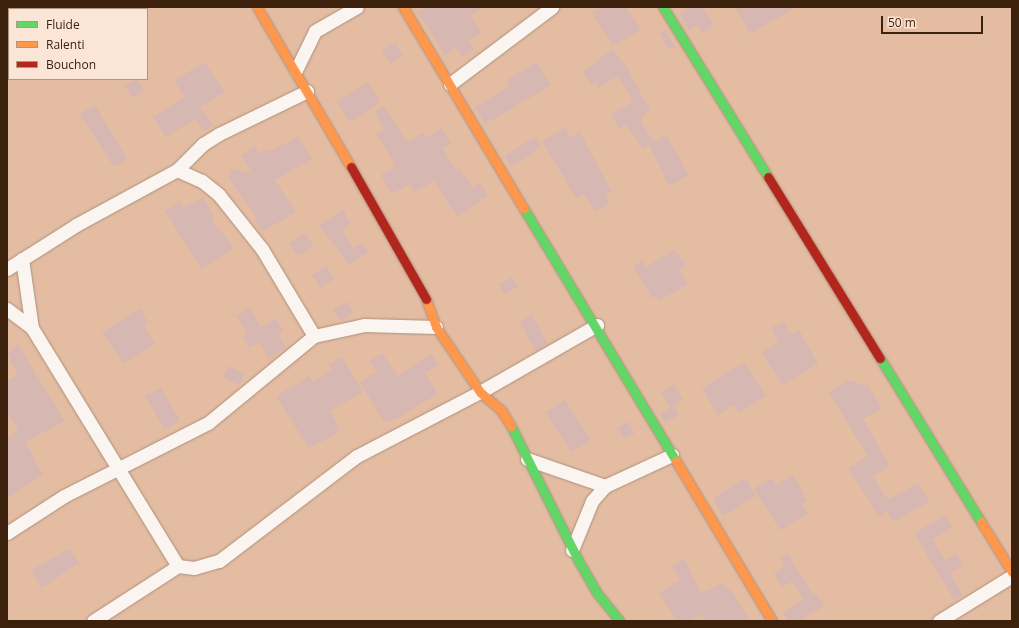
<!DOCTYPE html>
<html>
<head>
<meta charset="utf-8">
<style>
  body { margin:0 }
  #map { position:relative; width:1019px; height:628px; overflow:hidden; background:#e3bca2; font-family:"Open Sans",sans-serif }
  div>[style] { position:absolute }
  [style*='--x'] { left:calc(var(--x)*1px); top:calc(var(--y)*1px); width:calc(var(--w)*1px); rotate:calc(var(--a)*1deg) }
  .building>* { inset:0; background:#d7b7b1 }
  .roads { filter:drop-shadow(0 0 1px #ae907b) drop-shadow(0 0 1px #ae907b) }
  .street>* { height:13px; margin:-6.5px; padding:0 6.5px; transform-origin:6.5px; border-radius:6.5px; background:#fbf5f1 }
  .fast>* { height:9px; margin:-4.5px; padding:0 4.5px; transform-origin:4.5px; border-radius:4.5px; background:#63d668 }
  .slow>* { height:9px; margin:-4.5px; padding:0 4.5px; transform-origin:4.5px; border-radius:4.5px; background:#ff974d }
  .jam>* { height:9px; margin:-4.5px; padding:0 4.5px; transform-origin:4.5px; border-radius:4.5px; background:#b3261e }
  span { translate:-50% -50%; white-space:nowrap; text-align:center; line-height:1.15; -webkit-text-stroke:3px #fbe5d6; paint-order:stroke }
  .frame { position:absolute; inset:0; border:8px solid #3c220d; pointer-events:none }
  .legend { position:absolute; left:8px; top:8px; width:140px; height:72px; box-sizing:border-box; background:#fbe5d6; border:1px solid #af9786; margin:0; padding:5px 7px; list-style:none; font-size:12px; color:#3c220d }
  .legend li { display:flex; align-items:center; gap:8px; height:20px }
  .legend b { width:20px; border:1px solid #af9786 }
  .scale { position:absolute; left:881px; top:16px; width:102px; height:18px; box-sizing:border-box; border:2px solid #3c220d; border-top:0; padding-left:5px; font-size:12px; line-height:14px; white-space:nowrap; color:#3c220d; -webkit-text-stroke:3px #fbe5d6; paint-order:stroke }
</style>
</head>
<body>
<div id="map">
  <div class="building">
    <div style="clip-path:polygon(427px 7px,484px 7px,470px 15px,481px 33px,469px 41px,474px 49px,462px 57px,456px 48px,445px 55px,418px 12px)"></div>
    <div style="clip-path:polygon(601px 7px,626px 7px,641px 30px,613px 46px,592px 13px)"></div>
    <div style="clip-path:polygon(690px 7px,703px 7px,714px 25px,702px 33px,697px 25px,689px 30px,680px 14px)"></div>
    <div style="clip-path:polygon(735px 7px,796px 7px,750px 34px)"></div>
    <div style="clip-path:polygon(665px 30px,675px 47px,669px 50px,660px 33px)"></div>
    <div style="clip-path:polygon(395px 42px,403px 56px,390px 64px,382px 51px)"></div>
    <div style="clip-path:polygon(613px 49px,628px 69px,650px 111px,642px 116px,642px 123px,654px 142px,643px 149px,626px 125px,619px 129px,611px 114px,633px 102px,618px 76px,599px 88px,595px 82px,591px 84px,583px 71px)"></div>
    <div style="clip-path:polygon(204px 62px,225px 92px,200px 107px,213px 125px,204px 131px,196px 119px,166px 137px,153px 117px,185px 97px,174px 81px)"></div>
    <div style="clip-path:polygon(536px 62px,551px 85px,485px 124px,475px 107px,509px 87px,506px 81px)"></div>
    <div style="clip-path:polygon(137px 79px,144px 90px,132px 98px,124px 85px)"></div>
    <div style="clip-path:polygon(368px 82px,380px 102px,350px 122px,337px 102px)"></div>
    <div style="clip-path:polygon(95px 105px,127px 159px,114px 167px,80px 114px)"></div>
    <div style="clip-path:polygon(384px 106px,407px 142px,423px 132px,427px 138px,442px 128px,451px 143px,443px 148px,456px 171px,460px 169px,473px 188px,480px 183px,488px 196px,457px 216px,434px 181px,415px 192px,410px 184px,392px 194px,381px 175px,396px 166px,376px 134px,384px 129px,374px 112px)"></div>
    <div style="clip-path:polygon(565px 128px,570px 138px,580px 132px,612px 192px,605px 195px,609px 203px,595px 212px,584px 194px,576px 198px,542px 141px)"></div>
    <div style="clip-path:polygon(666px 135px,689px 175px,669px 186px,649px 145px)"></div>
    <div style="clip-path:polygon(298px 137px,312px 159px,275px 180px,296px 212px,262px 232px,254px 220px,257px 218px,229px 179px,231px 169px,252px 173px,241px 155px,254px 146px,259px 153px,266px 149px,268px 152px)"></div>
    <div style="clip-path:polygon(535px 137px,542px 147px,511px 166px,505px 156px)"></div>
    <div style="clip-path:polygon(203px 197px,214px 217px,211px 219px,234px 248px,201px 269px,165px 211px,179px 202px,183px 208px)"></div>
    <div style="clip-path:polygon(343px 210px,351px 224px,342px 230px,353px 248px,362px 243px,368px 252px,349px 265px,319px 225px)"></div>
    <div style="clip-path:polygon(305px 233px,314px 247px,298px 256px,289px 243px)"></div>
    <div style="clip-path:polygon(674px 250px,687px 265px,679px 270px,688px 284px,659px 301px,656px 296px,652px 298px,633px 266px,643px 260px,646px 267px)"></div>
    <div style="clip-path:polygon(326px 266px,334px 279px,320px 288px,312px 275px)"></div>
    <div style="clip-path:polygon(512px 277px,518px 287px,504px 294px,499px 284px)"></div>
    <div style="clip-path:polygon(347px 302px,354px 313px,340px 321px,333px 309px)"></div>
    <div style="clip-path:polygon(249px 308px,261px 327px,276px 318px,283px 331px,278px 334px,286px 348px,269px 358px,259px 342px,250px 348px,243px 337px,247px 334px,236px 316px)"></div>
    <div style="clip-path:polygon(140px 309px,148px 323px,144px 325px,155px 344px,124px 363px,102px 332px)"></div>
    <div style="clip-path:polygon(532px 315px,548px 344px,536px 351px,520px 322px)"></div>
    <div style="clip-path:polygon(783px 321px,791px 334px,799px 330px,818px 364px,782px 385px,762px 352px,778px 343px,771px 328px)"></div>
    <div style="clip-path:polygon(18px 345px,65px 421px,25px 442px,43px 475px,7px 497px,7px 438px,19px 430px,7px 412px,7px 381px,18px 375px,7px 353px)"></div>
    <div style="clip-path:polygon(382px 353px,398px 376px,431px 354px,438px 365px,425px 373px,438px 394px,396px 419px,384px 422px,360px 382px,377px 372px,370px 361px)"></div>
    <div style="clip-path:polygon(342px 357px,363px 392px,330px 411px,339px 430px,335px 435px,309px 448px,276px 397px,309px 376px,313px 382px,332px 370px,329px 365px)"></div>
    <div style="clip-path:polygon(744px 363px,766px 396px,739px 413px,734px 405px,718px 415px,702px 388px)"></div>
    <div style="clip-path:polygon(228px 366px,245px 373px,240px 385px,223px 378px)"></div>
    <div style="clip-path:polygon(847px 380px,869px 386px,882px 408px,863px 419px,890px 466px,873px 476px,884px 495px,890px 499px,918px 483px,930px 501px,894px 522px,887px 511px,879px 516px,848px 468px,868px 456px,829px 393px)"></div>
    <div style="clip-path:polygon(674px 385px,683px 400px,670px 407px,661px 392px)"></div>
    <div style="clip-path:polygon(161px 388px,180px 420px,165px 430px,145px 396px)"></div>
    <div style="clip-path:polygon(565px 400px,591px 440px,571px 452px,546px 412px)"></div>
    <div style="clip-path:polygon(674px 406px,679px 415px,665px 423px,660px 414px)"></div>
    <div style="clip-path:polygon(628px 422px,635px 433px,624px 439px,617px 428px)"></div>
    <div style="clip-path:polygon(793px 475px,807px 500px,802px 504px,808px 514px,780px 530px,754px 489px,772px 478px,776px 485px)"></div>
    <div style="clip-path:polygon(746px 478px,756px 496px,723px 516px,713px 498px)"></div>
    <div style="clip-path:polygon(945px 516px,952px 527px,932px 539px,945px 560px,956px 554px,963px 566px,950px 573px,963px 595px,954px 600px,914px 533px)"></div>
    <div style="clip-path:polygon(70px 549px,79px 563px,42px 588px,31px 570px)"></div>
    <div style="clip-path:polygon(788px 554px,813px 595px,816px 593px,824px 606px,799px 621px,788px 621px,783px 613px,803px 600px,793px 581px,782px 587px,774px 573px,785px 566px,780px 558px)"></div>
    <div style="clip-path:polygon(684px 558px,701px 593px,723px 583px,734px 595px,750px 621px,705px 621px,701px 614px,689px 621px,677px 621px,659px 593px,680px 580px,671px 566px)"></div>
  </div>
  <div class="roads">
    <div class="street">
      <div style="--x:296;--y:70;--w:43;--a:-64"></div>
      <div style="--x:315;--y:31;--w:48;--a:-29.7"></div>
      <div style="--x:450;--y:84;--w:128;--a:-37"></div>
      <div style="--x:177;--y:170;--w:27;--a:24"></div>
      <div style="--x:202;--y:181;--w:22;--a:39"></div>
      <div style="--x:219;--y:195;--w:69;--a:51.5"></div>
      <div style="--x:262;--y:249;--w:101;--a:59.1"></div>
      <div style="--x:314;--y:336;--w:51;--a:-12.4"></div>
      <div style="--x:364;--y:325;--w:72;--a:1.6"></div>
      <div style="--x:22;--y:259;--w:70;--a:81.8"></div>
      <div style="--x:32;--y:328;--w:279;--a:58.5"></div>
      <div style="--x:7;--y:269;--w:82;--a:-32.5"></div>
      <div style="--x:76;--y:225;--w:115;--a:-28.6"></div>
      <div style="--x:177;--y:170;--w:37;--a:-45"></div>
      <div style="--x:203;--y:144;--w:19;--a:-32"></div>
      <div style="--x:219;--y:134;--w:98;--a:-26"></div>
      <div style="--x:7;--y:309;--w:31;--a:37"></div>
      <div style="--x:527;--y:459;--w:83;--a:19.1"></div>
      <div style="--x:7;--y:533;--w:68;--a:-33"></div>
      <div style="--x:64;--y:496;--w:161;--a:-26.9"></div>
      <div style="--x:208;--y:423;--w:137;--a:-39.4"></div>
      <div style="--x:572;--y:550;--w:53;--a:-67.8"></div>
      <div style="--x:592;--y:501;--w:20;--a:-49"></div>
      <div style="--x:605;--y:486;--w:74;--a:-24.8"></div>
      <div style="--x:93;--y:621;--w:101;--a:-32.9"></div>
      <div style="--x:178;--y:566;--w:16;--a:7"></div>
      <div style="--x:194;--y:568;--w:26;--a:-16"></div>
      <div style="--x:219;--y:561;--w:173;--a:-37.3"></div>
      <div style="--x:357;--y:456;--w:139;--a:-27.5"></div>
      <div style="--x:480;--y:392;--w:135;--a:-29.8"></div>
      <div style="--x:939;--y:621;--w:86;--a:-31.7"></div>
    </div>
    <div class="fast">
      <div style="--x:663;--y:7;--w:200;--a:58.3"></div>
      <div style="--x:524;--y:209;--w:294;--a:58.9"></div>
      <div style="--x:880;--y:358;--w:193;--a:58.4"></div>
      <div style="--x:511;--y:426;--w:150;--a:63.4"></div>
      <div style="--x:578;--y:560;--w:38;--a:60"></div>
      <div style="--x:597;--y:593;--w:36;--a:51"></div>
    </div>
    <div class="slow">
      <div style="--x:257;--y:7;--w:186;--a:59.6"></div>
      <div style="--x:403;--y:7;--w:235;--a:59.1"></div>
      <div style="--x:426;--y:299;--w:30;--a:70"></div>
      <div style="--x:436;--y:327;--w:78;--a:55.9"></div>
      <div style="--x:480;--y:392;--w:28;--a:41"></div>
      <div style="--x:501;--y:410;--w:19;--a:58"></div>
      <div style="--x:676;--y:461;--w:187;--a:59"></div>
      <div style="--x:981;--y:522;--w:59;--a:58.2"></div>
    </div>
    <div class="jam">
      <div style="--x:351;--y:167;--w:152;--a:60.4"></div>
      <div style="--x:768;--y:177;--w:213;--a:58.3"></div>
    </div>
  </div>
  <div class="frame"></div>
  <ul class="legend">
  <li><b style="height:5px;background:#63d668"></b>Fluide</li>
  <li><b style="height:5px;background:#ff974d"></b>Ralenti</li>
  <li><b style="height:5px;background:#b3261e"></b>Bouchon</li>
  </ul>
  <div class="scale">50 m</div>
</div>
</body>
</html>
